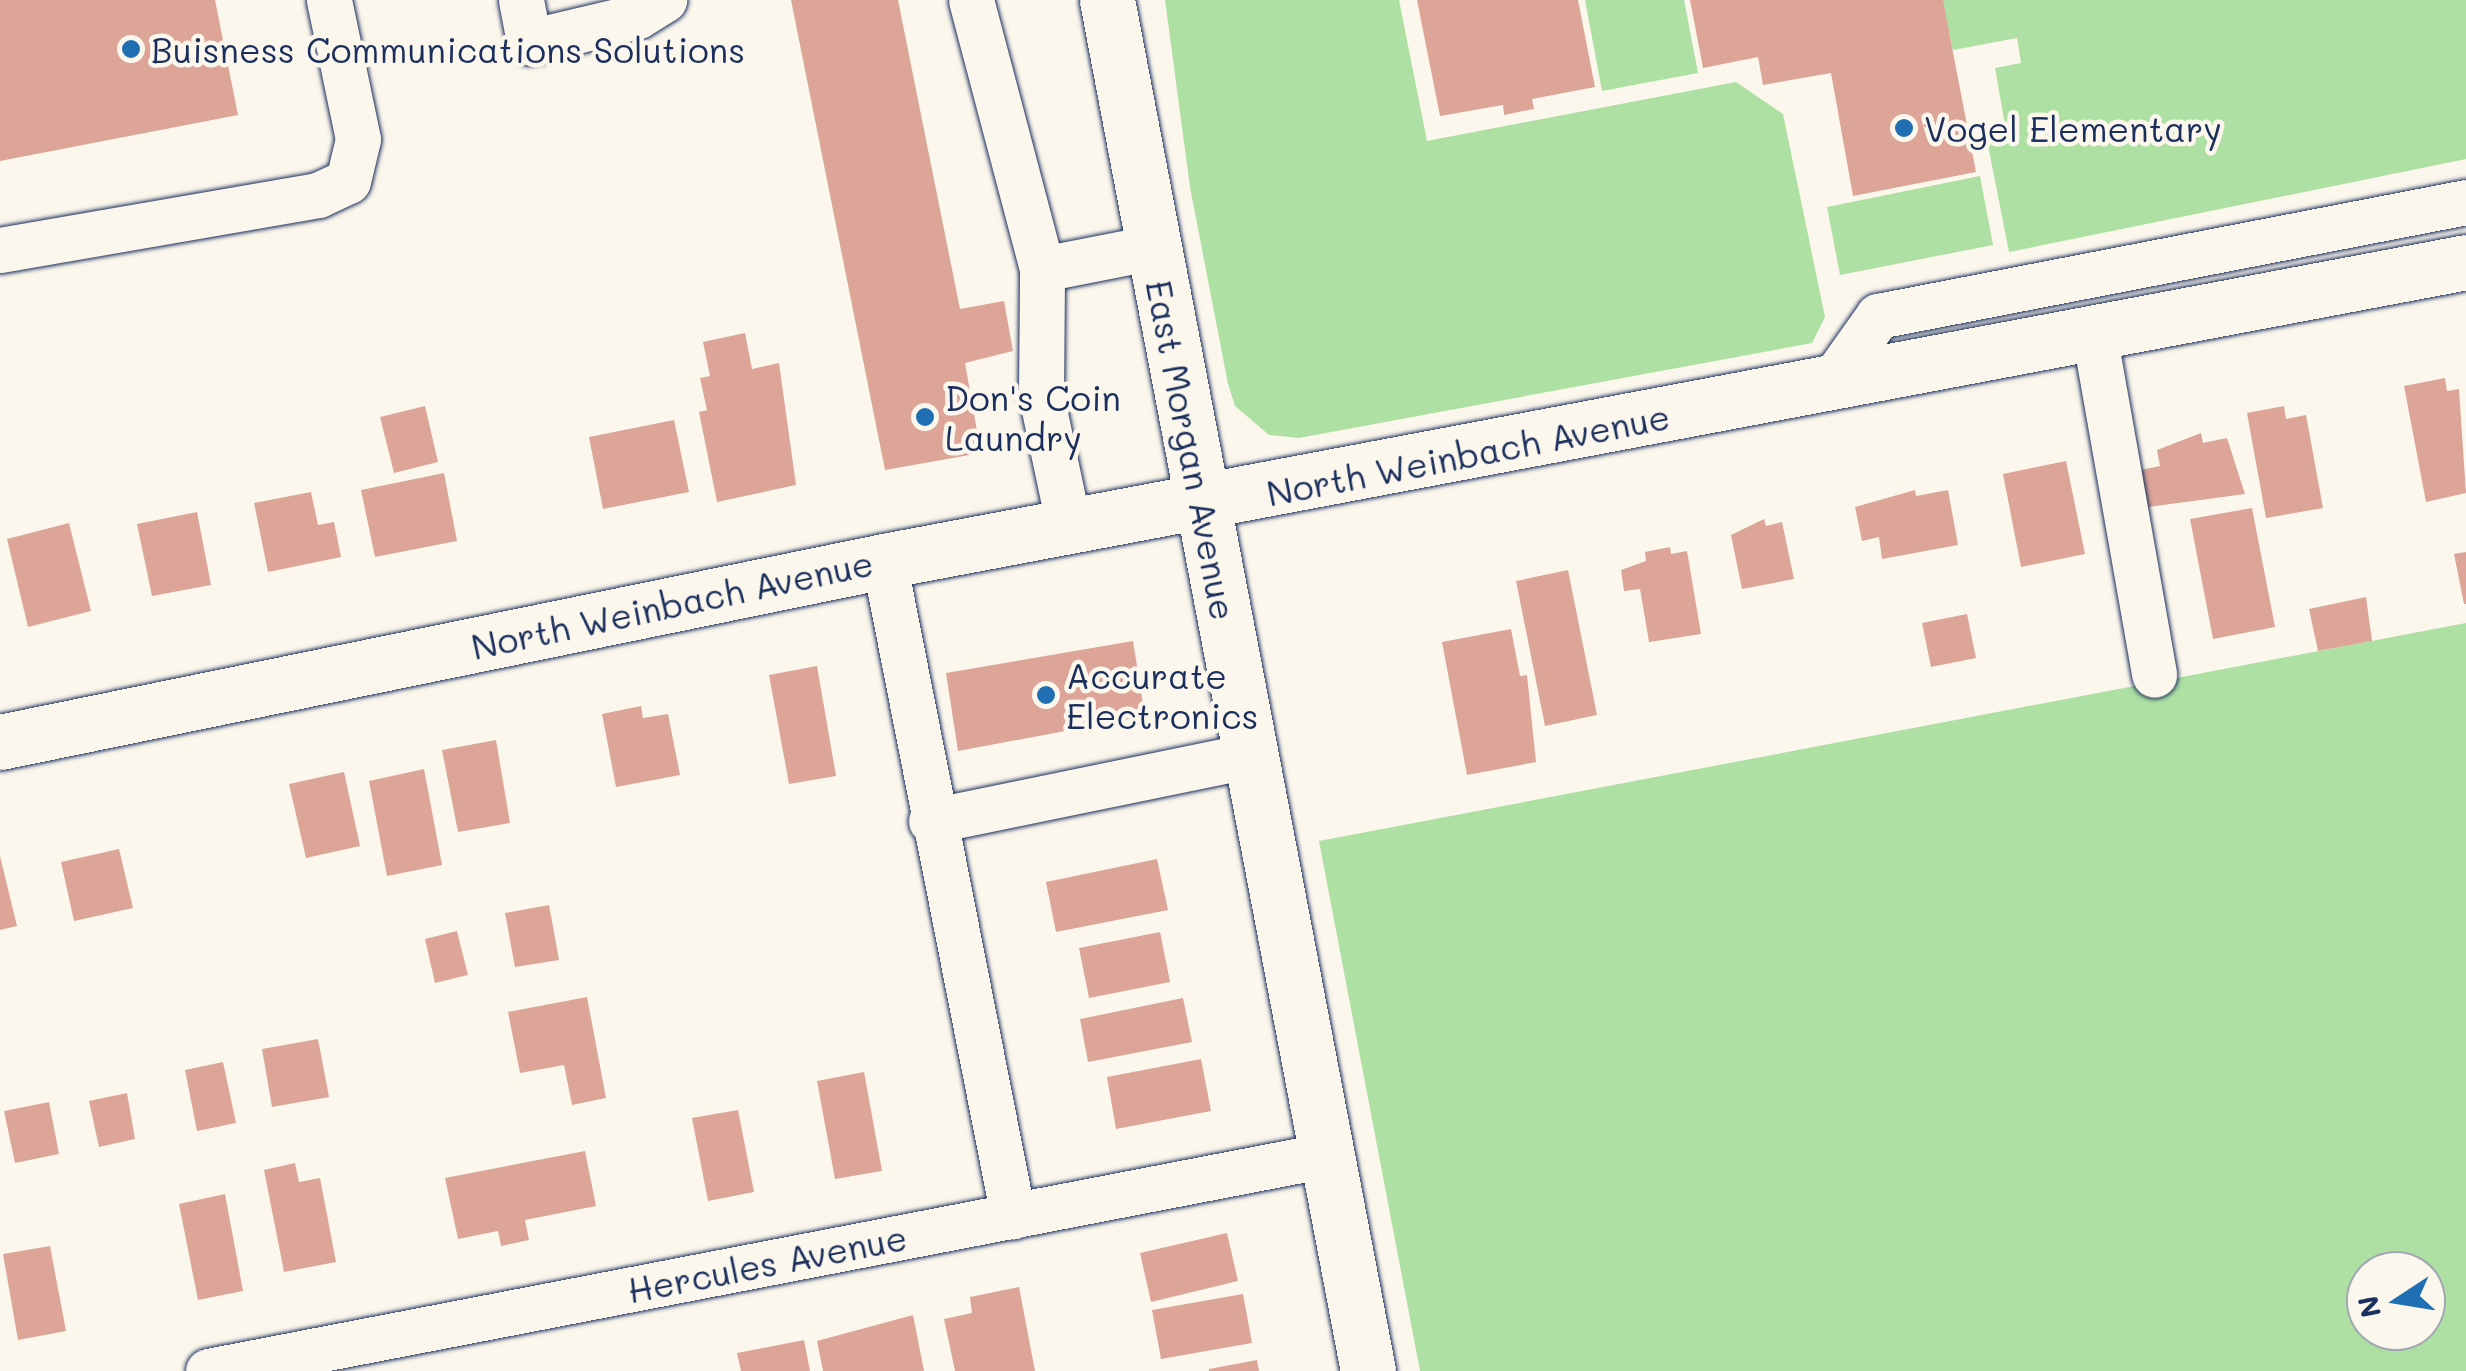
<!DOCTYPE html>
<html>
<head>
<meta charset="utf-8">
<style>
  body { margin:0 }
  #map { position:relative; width:2466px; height:1371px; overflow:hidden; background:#fbf7ec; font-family:Mali,sans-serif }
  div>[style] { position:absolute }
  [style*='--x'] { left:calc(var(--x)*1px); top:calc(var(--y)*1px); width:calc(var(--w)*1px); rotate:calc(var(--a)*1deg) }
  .green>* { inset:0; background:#ade0a2 }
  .building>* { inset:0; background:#dda598 }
  .roads { filter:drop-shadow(0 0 2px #1b2f5e) drop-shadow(0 0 2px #1b2f5e) }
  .minor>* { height:45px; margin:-22.5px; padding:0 22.5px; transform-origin:22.5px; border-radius:22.5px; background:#fbf7ec }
  .major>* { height:55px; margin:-27.5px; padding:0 27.5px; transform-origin:27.5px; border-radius:27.5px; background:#fbf7ec }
  .dots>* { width:28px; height:28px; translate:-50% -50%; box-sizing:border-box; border:5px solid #fbf7ec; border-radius:50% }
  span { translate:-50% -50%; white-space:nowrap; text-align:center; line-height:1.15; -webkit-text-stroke:9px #fbf7ec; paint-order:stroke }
  .poi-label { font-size:35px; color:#1b2f5e }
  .left { translate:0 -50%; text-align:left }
  .street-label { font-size:35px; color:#1b2f5e }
  .north { position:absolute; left:2346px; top:1251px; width:100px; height:100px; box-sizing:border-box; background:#fbf7ec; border:2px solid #a1a7b3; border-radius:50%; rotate:258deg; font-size:28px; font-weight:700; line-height:40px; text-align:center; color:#1b2f5e }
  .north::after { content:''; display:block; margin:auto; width:35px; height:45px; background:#1f6fb2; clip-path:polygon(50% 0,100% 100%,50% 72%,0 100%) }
</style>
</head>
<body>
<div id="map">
  <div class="green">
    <div style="clip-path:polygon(1165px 0,1399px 0,1427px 141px,1736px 82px,1783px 114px,1825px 317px,1812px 343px,1299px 438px,1269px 435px,1235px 406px,1228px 384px,1190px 187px)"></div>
    <div style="clip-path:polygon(1585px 0,1684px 0,1698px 73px,1602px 91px)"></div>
    <div style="clip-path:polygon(1942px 0,2466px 0,2466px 159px,2009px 252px,1986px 135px,2006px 131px,1995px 68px,2021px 63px,2017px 38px,1953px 50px)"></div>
    <div style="clip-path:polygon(1980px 176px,1993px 245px,1840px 275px,1827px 207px)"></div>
    <div style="clip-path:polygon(evenodd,2466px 623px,2466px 1371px,1420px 1371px,1319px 841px,2466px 623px,2366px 1271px,2426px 1271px,2426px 1331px,2366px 1331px,2366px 1271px)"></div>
  </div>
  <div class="building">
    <div style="clip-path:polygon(0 0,215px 0,238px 115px,0 161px)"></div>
    <div style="clip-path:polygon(791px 0,898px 0,960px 309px,1004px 301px,1013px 351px,965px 363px,981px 453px,885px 470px)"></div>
    <div style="clip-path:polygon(1417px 0,1578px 0,1595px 87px,1532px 99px,1534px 109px,1504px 115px,1503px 105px,1440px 116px)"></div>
    <div style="clip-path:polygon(1690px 0,1943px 0,1976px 172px,1853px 196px,1831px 73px,1763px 85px,1758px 57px,1703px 68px)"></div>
    <div style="clip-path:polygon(745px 333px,752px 369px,779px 363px,796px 485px,717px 502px,699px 412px,707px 410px,700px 378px,710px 376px,703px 342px)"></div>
    <div style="clip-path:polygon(2445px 378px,2447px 391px,2459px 389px,2466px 493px,2426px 502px,2404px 386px)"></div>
    <div style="clip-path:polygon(425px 406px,438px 462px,394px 473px,380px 417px)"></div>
    <div style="clip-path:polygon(2284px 406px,2286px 419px,2306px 415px,2323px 508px,2266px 518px,2247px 413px)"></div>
    <div style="clip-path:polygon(674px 420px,689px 492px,603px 509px,589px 437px)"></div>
    <div style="clip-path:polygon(2201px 433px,2203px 443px,2227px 438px,2245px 494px,2148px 507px,2141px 470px,2160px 466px,2157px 450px)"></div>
    <div style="clip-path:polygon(2066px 461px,2085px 554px,2021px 567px,2003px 474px)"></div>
    <div style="clip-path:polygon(444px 473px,457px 541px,375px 557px,361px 490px)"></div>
    <div style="clip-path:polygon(1915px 490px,1916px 496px,1948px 490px,1958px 545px,1882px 559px,1879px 537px,1862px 541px,1855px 507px)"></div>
    <div style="clip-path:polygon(311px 492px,318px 525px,334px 522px,341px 557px,268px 572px,254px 503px)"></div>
    <div style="clip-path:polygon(2252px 508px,2275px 627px,2213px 639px,2190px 519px)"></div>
    <div style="clip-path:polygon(197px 512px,211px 585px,152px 596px,137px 524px)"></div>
    <div style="clip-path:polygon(1764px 519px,1766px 526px,1782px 522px,1794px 579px,1742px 589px,1731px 535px)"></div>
    <div style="clip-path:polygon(69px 523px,91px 611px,28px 627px,7px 539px)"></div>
    <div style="clip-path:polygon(1670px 547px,1671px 554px,1687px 551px,1701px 634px,1649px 642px,1640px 589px,1624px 591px,1621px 570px,1646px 561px,1645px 552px)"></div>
    <div style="clip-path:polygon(2466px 552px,2466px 604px,2464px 604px,2454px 554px)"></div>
    <div style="clip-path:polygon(1568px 570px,1597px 715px,1545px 726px,1516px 581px)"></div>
    <div style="clip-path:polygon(2366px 597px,2372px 641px,2318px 651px,2309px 609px)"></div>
    <div style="clip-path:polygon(1967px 614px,1976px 658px,1931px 667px,1922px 623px)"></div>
    <div style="clip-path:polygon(1511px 629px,1520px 676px,1527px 675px,1536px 762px,1467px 775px,1442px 642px)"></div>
    <div style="clip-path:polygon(1133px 641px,1145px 716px,958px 751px,946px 673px)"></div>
    <div style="clip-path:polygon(817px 666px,836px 776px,789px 784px,769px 675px)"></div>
    <div style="clip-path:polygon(641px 706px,643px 718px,668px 714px,680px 775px,616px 787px,602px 714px)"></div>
    <div style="clip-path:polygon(496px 740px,510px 823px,458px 832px,442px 750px)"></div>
    <div style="clip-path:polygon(424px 769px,442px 865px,387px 876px,369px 781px)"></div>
    <div style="clip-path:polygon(344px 772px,360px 846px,306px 858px,289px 784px)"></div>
    <div style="clip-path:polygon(119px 849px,133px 908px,74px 921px,61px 862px)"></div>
    <div style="clip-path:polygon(0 856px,17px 926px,0 930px)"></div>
    <div style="clip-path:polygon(1157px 859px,1168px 910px,1056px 932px,1046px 882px)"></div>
    <div style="clip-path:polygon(549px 905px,559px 960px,515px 967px,505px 913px)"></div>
    <div style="clip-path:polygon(457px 931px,468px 975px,435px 983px,425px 939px)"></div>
    <div style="clip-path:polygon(1160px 932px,1170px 982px,1089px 998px,1079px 948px)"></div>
    <div style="clip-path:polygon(587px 997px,606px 1098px,572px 1105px,564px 1065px,520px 1073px,508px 1012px)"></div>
    <div style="clip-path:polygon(1183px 998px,1192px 1042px,1088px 1062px,1080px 1019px)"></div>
    <div style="clip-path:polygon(318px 1039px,329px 1097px,272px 1107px,262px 1049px)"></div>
    <div style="clip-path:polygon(1201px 1059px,1211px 1111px,1116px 1129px,1107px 1077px)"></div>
    <div style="clip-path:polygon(223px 1062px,236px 1123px,197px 1131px,185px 1070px)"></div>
    <div style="clip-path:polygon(864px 1072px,882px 1171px,835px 1179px,817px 1081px)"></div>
    <div style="clip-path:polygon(127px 1093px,135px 1139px,99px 1147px,89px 1101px)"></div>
    <div style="clip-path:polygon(49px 1102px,59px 1154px,15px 1163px,4px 1111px)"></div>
    <div style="clip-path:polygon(738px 1110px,754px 1192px,708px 1201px,692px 1118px)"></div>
    <div style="clip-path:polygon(585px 1151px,596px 1206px,525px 1220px,529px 1240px,501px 1246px,498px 1231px,458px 1239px,445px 1178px)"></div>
    <div style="clip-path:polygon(295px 1163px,299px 1182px,320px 1178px,336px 1262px,284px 1272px,264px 1170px)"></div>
    <div style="clip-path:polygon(225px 1194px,243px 1291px,198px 1300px,179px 1204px)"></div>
    <div style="clip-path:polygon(1227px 1233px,1238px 1281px,1151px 1302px,1140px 1253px)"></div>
    <div style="clip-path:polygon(50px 1246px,66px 1331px,18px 1340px,3px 1254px)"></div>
    <div style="clip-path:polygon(1019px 1287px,1035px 1371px,955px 1371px,944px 1319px,972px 1313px,970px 1297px)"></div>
    <div style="clip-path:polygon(1243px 1294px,1252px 1343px,1161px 1359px,1152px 1310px)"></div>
    <div style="clip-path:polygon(913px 1315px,924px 1371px,823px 1371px,817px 1341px)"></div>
    <div style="clip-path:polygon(804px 1340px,810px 1371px,741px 1371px,737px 1353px)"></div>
    <div style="clip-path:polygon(1257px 1360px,1259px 1371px,1209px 1371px,1209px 1369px)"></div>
  </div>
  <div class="roads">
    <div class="minor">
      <div style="--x:521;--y:0;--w:43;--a:79.2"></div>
      <div style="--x:529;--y:42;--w:112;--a:-13.4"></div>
      <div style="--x:638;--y:16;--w:31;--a:-32"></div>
      <div style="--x:971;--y:0;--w:278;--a:75.2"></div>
      <div style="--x:0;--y:250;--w:323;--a:-9.8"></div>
      <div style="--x:318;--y:195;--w:33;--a:-25"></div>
      <div style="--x:348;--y:181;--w:43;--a:-76.6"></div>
      <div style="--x:358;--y:139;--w:142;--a:-101.8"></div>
      <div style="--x:2094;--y:333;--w:347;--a:80"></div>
      <div style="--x:1829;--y:385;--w:85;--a:-54.6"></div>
      <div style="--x:1878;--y:316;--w:599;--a:-10.97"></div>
      <div style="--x:1069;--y:527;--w:135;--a:-102"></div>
      <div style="--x:1041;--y:395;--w:126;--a:-89.5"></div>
      <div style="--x:1042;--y:269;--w:114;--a:-11.1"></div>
      <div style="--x:884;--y:561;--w:668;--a:78.86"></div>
      <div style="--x:931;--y:821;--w:325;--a:-11.6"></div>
      <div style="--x:208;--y:1371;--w:1139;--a:-10.93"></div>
    </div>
    <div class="major">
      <div style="--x:1107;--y:0;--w:1396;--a:79.22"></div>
      <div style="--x:0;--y:742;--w:902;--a:-11.57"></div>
      <div style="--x:884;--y:561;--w:1610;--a:-10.7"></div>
    </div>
  </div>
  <div class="dots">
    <div style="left:131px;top:49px;background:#1f6fb2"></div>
    <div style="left:1904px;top:128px;background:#1f6fb2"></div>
    <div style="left:925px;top:417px;background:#1f6fb2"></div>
    <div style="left:1046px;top:695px;background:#1f6fb2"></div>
  </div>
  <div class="poi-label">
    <span class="left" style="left:151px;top:49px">Buisness Communications Solutions</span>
    <span class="left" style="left:1924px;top:128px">Vogel Elementary</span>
    <span class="left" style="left:945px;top:417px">Don's Coin<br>Laundry</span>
    <span class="left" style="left:1066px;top:695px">Accurate<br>Electronics</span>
  </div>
  <div class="street-label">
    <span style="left:1192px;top:450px;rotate:79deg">East Morgan Avenue</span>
    <span style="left:1468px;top:454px;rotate:-11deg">North Weinbach Avenue</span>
    <span style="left:672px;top:604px;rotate:-12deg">North Weinbach Avenue</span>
    <span style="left:767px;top:1263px;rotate:-11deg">Hercules Avenue</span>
  </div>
  <div class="north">N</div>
</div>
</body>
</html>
